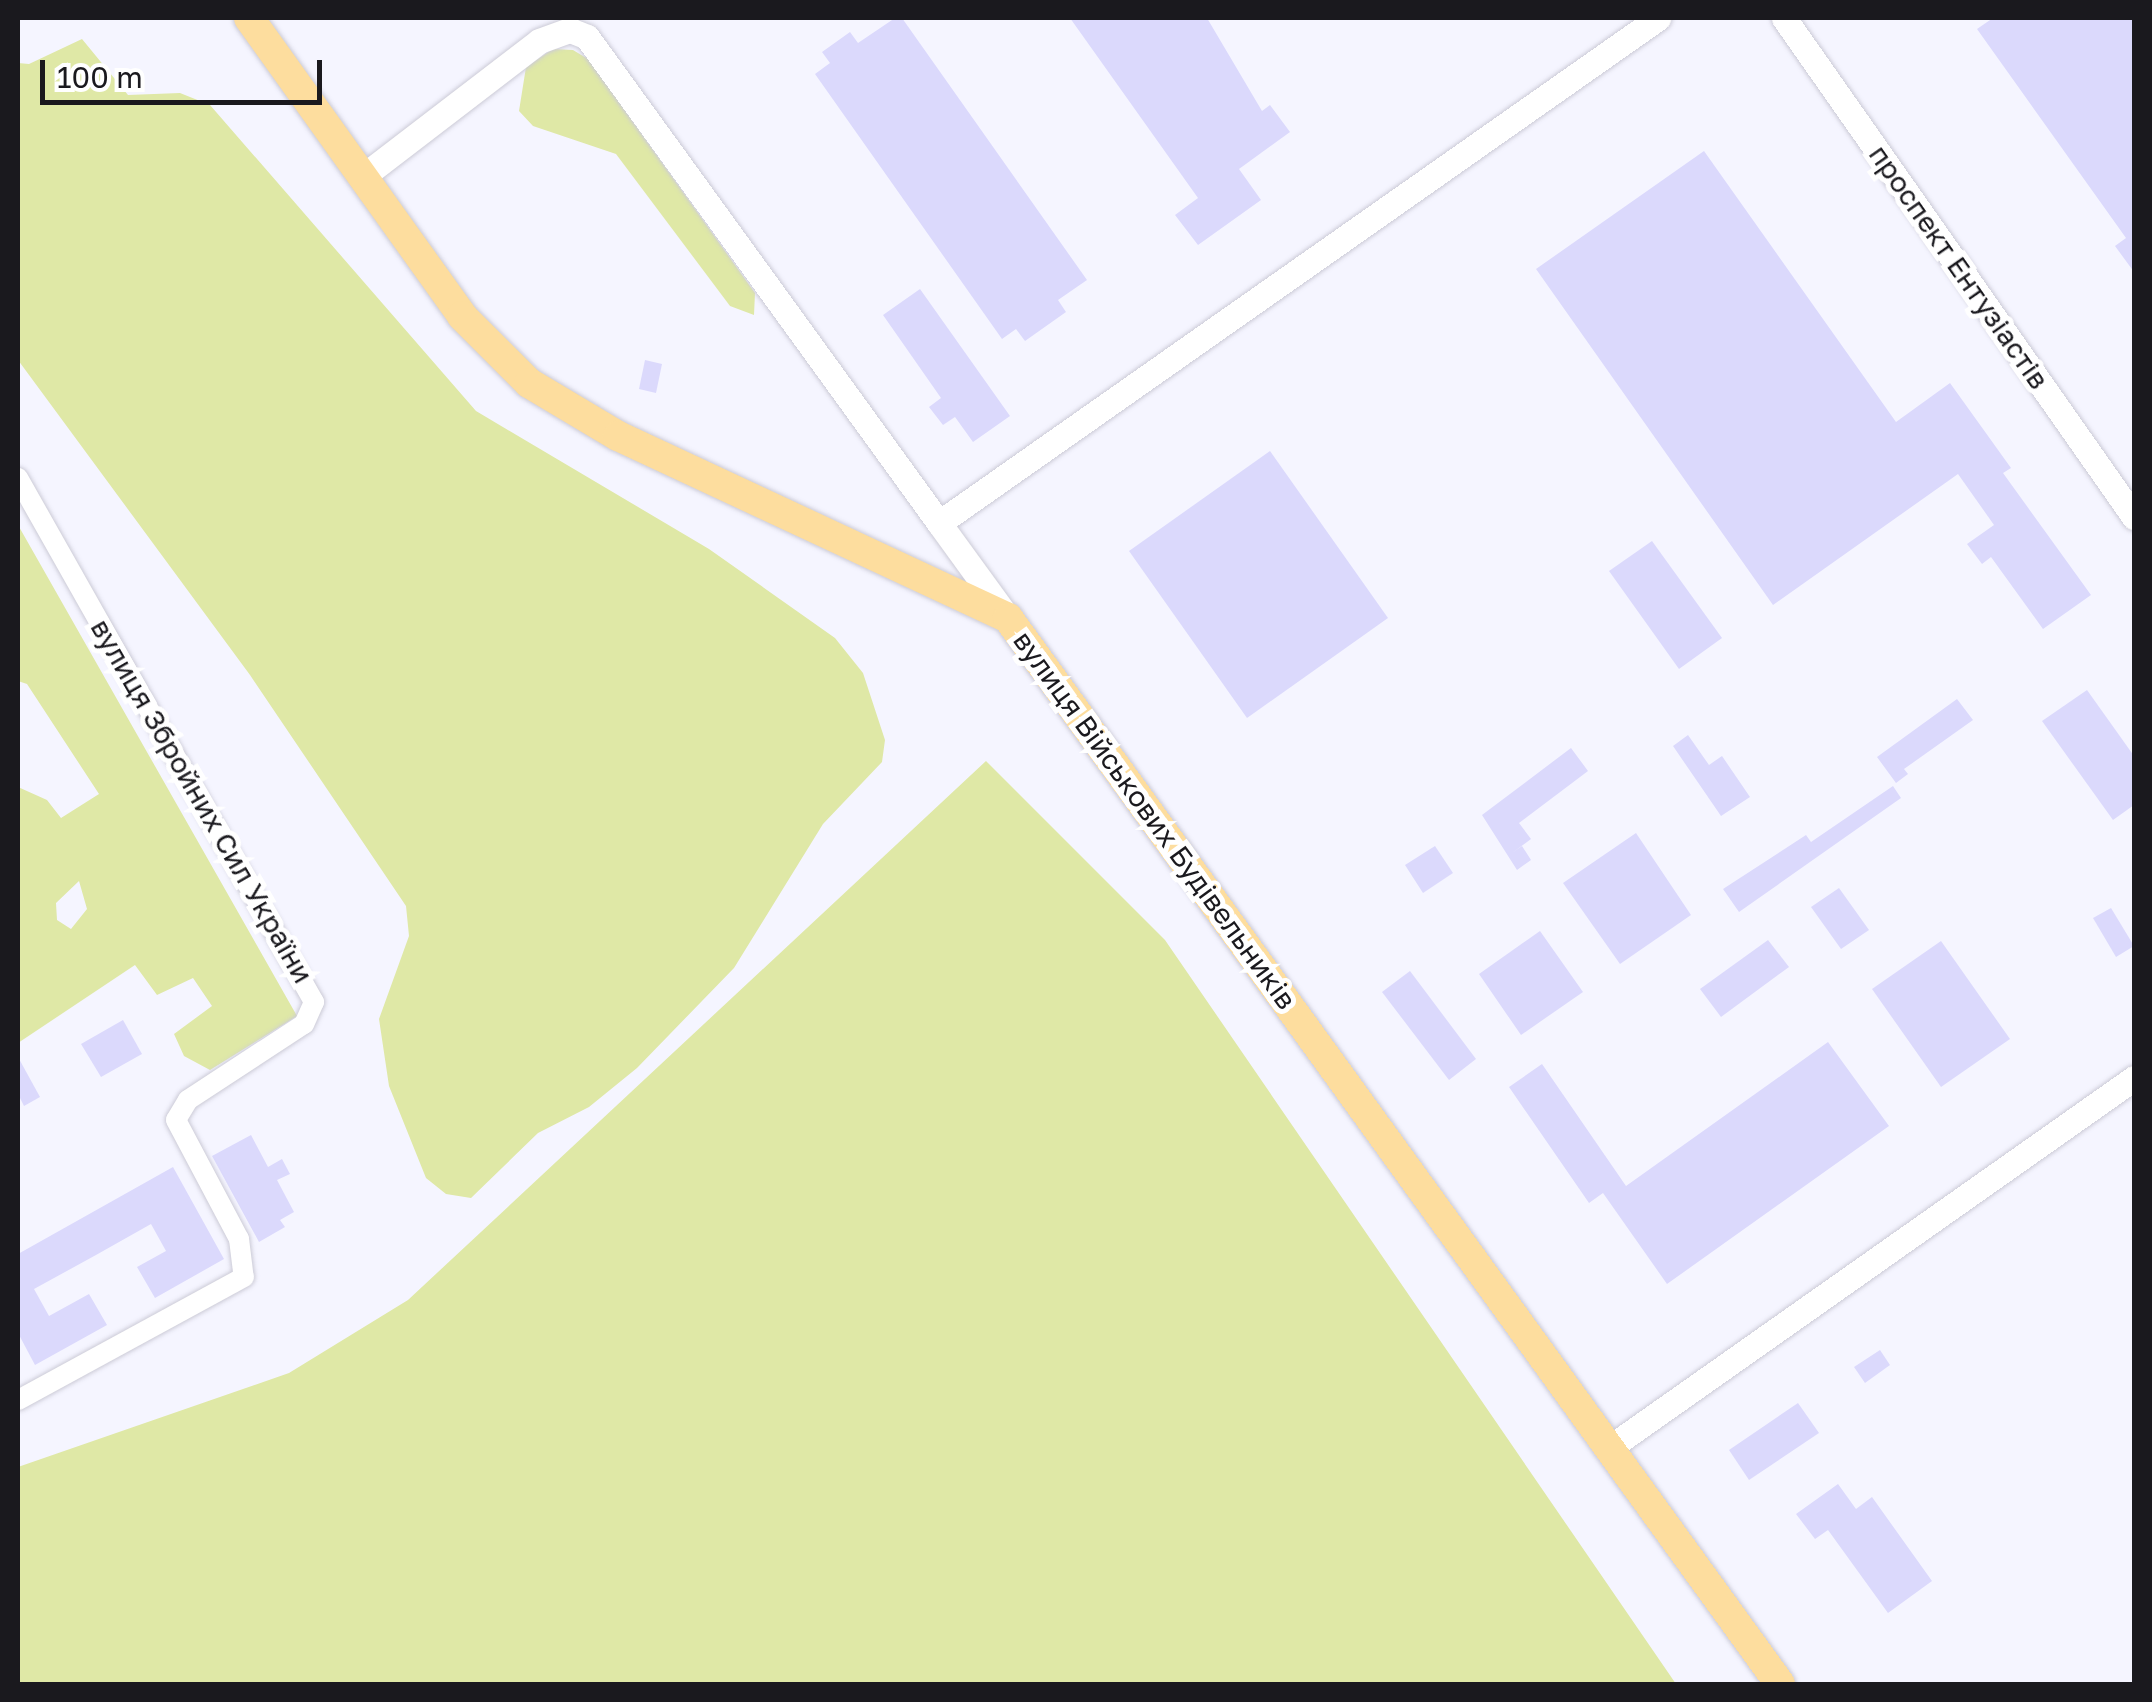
<!DOCTYPE html>
<html>
<head>
<meta charset="utf-8">
<style>
  body { margin:0 }
  #map { position:relative; width:2152px; height:1702px; overflow:hidden; background:#f5f5ff; font-family:"Golos Text",sans-serif }
  div>[style] { position:absolute }
  [style*='--x'] { left:calc(var(--x)*1px); top:calc(var(--y)*1px); width:calc(var(--w)*1px); rotate:calc(var(--a)*1deg) }
  .green>* { inset:0; background:#dfe8a6 }
  .building>* { inset:0; background:#dbd9fc }
  .roads { filter:drop-shadow(0 0 2px #cccbd7) drop-shadow(0 0 2px #cccbd7) }
  .minor>* { height:20px; margin:-10px; padding:0 10px; transform-origin:10px; border-radius:10px; background:#fff }
  .tertiary>* { height:25px; margin:-12.5px; padding:0 12.5px; transform-origin:12.5px; border-radius:12.5px; background:#fff }
  .primary>* { height:30px; margin:-15px; padding:0 15px; transform-origin:15px; border-radius:15px; background:#fddd9e }
  span { translate:-50% -50%; white-space:nowrap; text-align:center; line-height:1.15; -webkit-text-stroke:10px #fff; paint-order:stroke }
  .street-label { font-size:28px; color:#1a191e }
  .frame { position:absolute; inset:0; border:20px solid #1a191e; pointer-events:none }
  .scale { position:absolute; left:40px; top:60px; width:282px; height:45px; box-sizing:border-box; border:5px solid #1a191e; border-top:0; padding-left:12px; font-size:30px; line-height:35px; white-space:nowrap; color:#1a191e; -webkit-text-stroke:8px #fff; paint-order:stroke }
</style>
</head>
<body>
<div id="map">
  <div class="green">
    <div style="clip-path:polygon(82px 39px,128px 95px,180px 93px,210px 105px,476px 411px,709px 549px,835px 638px,863px 673px,885px 740px,882px 762px,823px 824px,734px 968px,637px 1068px,589px 1107px,538px 1133px,471px 1198px,446px 1194px,426px 1178px,389px 1086px,379px 1019px,409px 936px,406px 906px,250px 675px,18px 360px,18px 63px,29px 64px)"></div>
    <div style="clip-path:polygon(573px 50px,588px 59px,755px 293px,754px 315px,730px 306px,616px 154px,533px 126px,519px 111px,526px 67px,553px 49px)"></div>
    <div style="clip-path:polygon(evenodd,18px 525px,297px 1016px,210px 1070px,184px 1056px,174px 1034px,212px 1006px,193px 978px,157px 995px,135px 965px,18px 1043px,18px 787px,47px 800px,61px 818px,99px 794px,27px 684px,18px 681px,18px 525px,79px 881px,87px 909px,71px 929px,57px 920px,56px 903px,79px 881px)"></div>
    <div style="clip-path:polygon(986px 761px,1165px 940px,1676px 1684px,18px 1684px,18px 1467px,289px 1373px,408px 1300px)"></div>
  </div>
  <div class="building">
    <div style="clip-path:polygon(895px 18px,902px 18px,1087px 280px,1058px 300px,1066px 312px,1025px 341px,1016px 329px,1002px 339px,815px 74px,830px 63px,822px 52px,850px 32px,858px 43px)"></div>
    <div style="clip-path:polygon(1070px 18px,1207px 18px,1262px 111px,1270px 105px,1290px 132px,1239px 169px,1261px 200px,1198px 245px,1175px 215px,1198px 198px)"></div>
    <div style="clip-path:polygon(1993px 18px,2134px 18px,2134px 272px,2115px 246px,2126px 238px,1977px 29px)"></div>
    <div style="clip-path:polygon(1704px 151px,1896px 422px,1950px 383px,2011px 468px,2003px 473px,2091px 595px,2043px 629px,1991px 557px,1982px 564px,1967px 544px,1994px 525px,1958px 474px,1773px 605px,1536px 269px)"></div>
    <div style="clip-path:polygon(920px 289px,1010px 416px,973px 442px,955px 417px,943px 425px,929px 407px,941px 398px,883px 315px)"></div>
    <div style="clip-path:polygon(645px 360px,662px 364px,656px 393px,639px 389px)"></div>
    <div style="clip-path:polygon(1270px 451px,1388px 618px,1247px 718px,1129px 551px)"></div>
    <div style="clip-path:polygon(1652px 541px,1722px 638px,1679px 669px,1609px 571px)"></div>
    <div style="clip-path:polygon(2087px 690px,2134px 756px,2134px 805px,2113px 820px,2042px 721px)"></div>
    <div style="clip-path:polygon(1957px 699px,1973px 720px,1904px 769px,1908px 774px,1896px 783px,1877px 757px)"></div>
    <div style="clip-path:polygon(1688px 735px,1709px 765px,1722px 756px,1750px 797px,1721px 816px,1673px 746px)"></div>
    <div style="clip-path:polygon(1571px 748px,1588px 771px,1519px 823px,1531px 839px,1512px 853px,1522px 846px,1531px 860px,1517px 870px,1482px 815px)"></div>
    <div style="clip-path:polygon(1893px 786px,1901px 798px,1739px 912px,1723px 889px,1806px 835px,1811px 842px)"></div>
    <div style="clip-path:polygon(1636px 833px,1691px 915px,1620px 964px,1563px 883px)"></div>
    <div style="clip-path:polygon(1435px 846px,1453px 873px,1423px 893px,1405px 865px)"></div>
    <div style="clip-path:polygon(1839px 888px,1869px 930px,1841px 949px,1811px 907px)"></div>
    <div style="clip-path:polygon(2111px 908px,2134px 946px,2116px 957px,2093px 918px)"></div>
    <div style="clip-path:polygon(1540px 931px,1583px 992px,1521px 1035px,1479px 974px)"></div>
    <div style="clip-path:polygon(1768px 940px,1789px 967px,1721px 1017px,1700px 989px)"></div>
    <div style="clip-path:polygon(1941px 941px,2010px 1039px,1941px 1087px,1872px 989px)"></div>
    <div style="clip-path:polygon(1410px 971px,1476px 1059px,1449px 1080px,1382px 992px)"></div>
    <div style="clip-path:polygon(123px 1020px,142px 1054px,101px 1077px,81px 1044px)"></div>
    <div style="clip-path:polygon(1828px 1042px,1889px 1126px,1667px 1284px,1603px 1193px,1589px 1203px,1509px 1087px,1542px 1064px,1626px 1186px)"></div>
    <div style="clip-path:polygon(18px 1057px,40px 1097px,24px 1106px,18px 1094px)"></div>
    <div style="clip-path:polygon(251px 1135px,268px 1167px,282px 1159px,290px 1174px,277px 1180px,294px 1212px,280px 1220px,285px 1227px,259px 1242px,212px 1156px)"></div>
    <div style="clip-path:polygon(173px 1167px,224px 1259px,155px 1298px,137px 1267px,166px 1251px,151px 1224px,96px 1255px,34px 1289px,49px 1316px,89px 1294px,107px 1325px,35px 1365px,18px 1333px,18px 1254px)"></div>
    <div style="clip-path:polygon(1880px 1350px,1890px 1365px,1865px 1383px,1854px 1367px)"></div>
    <div style="clip-path:polygon(1798px 1403px,1819px 1433px,1749px 1480px,1729px 1450px)"></div>
    <div style="clip-path:polygon(1838px 1484px,1856px 1509px,1872px 1497px,1932px 1581px,1888px 1613px,1828px 1530px,1815px 1539px,1796px 1514px)"></div>
  </div>
  <div class="roads">
    <div class="minor">
      <div style="--x:18;--y:478;--w:602;--a:60.54"></div>
      <div style="--x:314;--y:1002;--w:24;--a:114"></div>
      <div style="--x:304;--y:1024;--w:139;--a:146.8"></div>
      <div style="--x:188;--y:1100;--w:23;--a:121"></div>
      <div style="--x:176;--y:1120;--w:135;--a:62.1"></div>
      <div style="--x:239;--y:1239;--w:38;--a:83"></div>
      <div style="--x:244;--y:1277;--w:257;--a:151.4"></div>
    </div>
    <div class="tertiary">
      <div style="--x:1784;--y:18;--w:610;--a:54.95"></div>
      <div style="--x:362;--y:177;--w:223;--a:-37.5"></div>
      <div style="--x:539;--y:41;--w:33;--a:-20"></div>
      <div style="--x:570;--y:30;--w:18;--a:22"></div>
      <div style="--x:587;--y:37;--w:600;--a:54.08"></div>
      <div style="--x:1008;--y:618;--w:117;--a:-126"></div>
      <div style="--x:939;--y:523;--w:879;--a:-35.08"></div>
      <div style="--x:1609;--y:1448;--w:642;--a:-35.17"></div>
    </div>
    <div class="primary">
      <div style="--x:249;--y:18;--w:366;--a:54.4"></div>
      <div style="--x:462;--y:316;--w:95;--a:45"></div>
      <div style="--x:529;--y:383;--w:104;--a:30.8"></div>
      <div style="--x:618;--y:436;--w:430;--a:25"></div>
      <div style="--x:1008;--y:618;--w:1316;--a:54.09"></div>
    </div>
  </div>
  <div class="street-label">
    <span style="left:1959px;top:267px;rotate:55deg">проспект Ентузіастів</span>
    <span style="left:202px;top:801px;rotate:60deg">вулиця Збройних Сил України</span>
    <span style="left:1155px;top:820px;rotate:54deg">вулиця Військових Будівельників</span>
  </div>
  <div class="frame"></div>
  <div class="scale">100 m</div>
</div>
</body>
</html>
